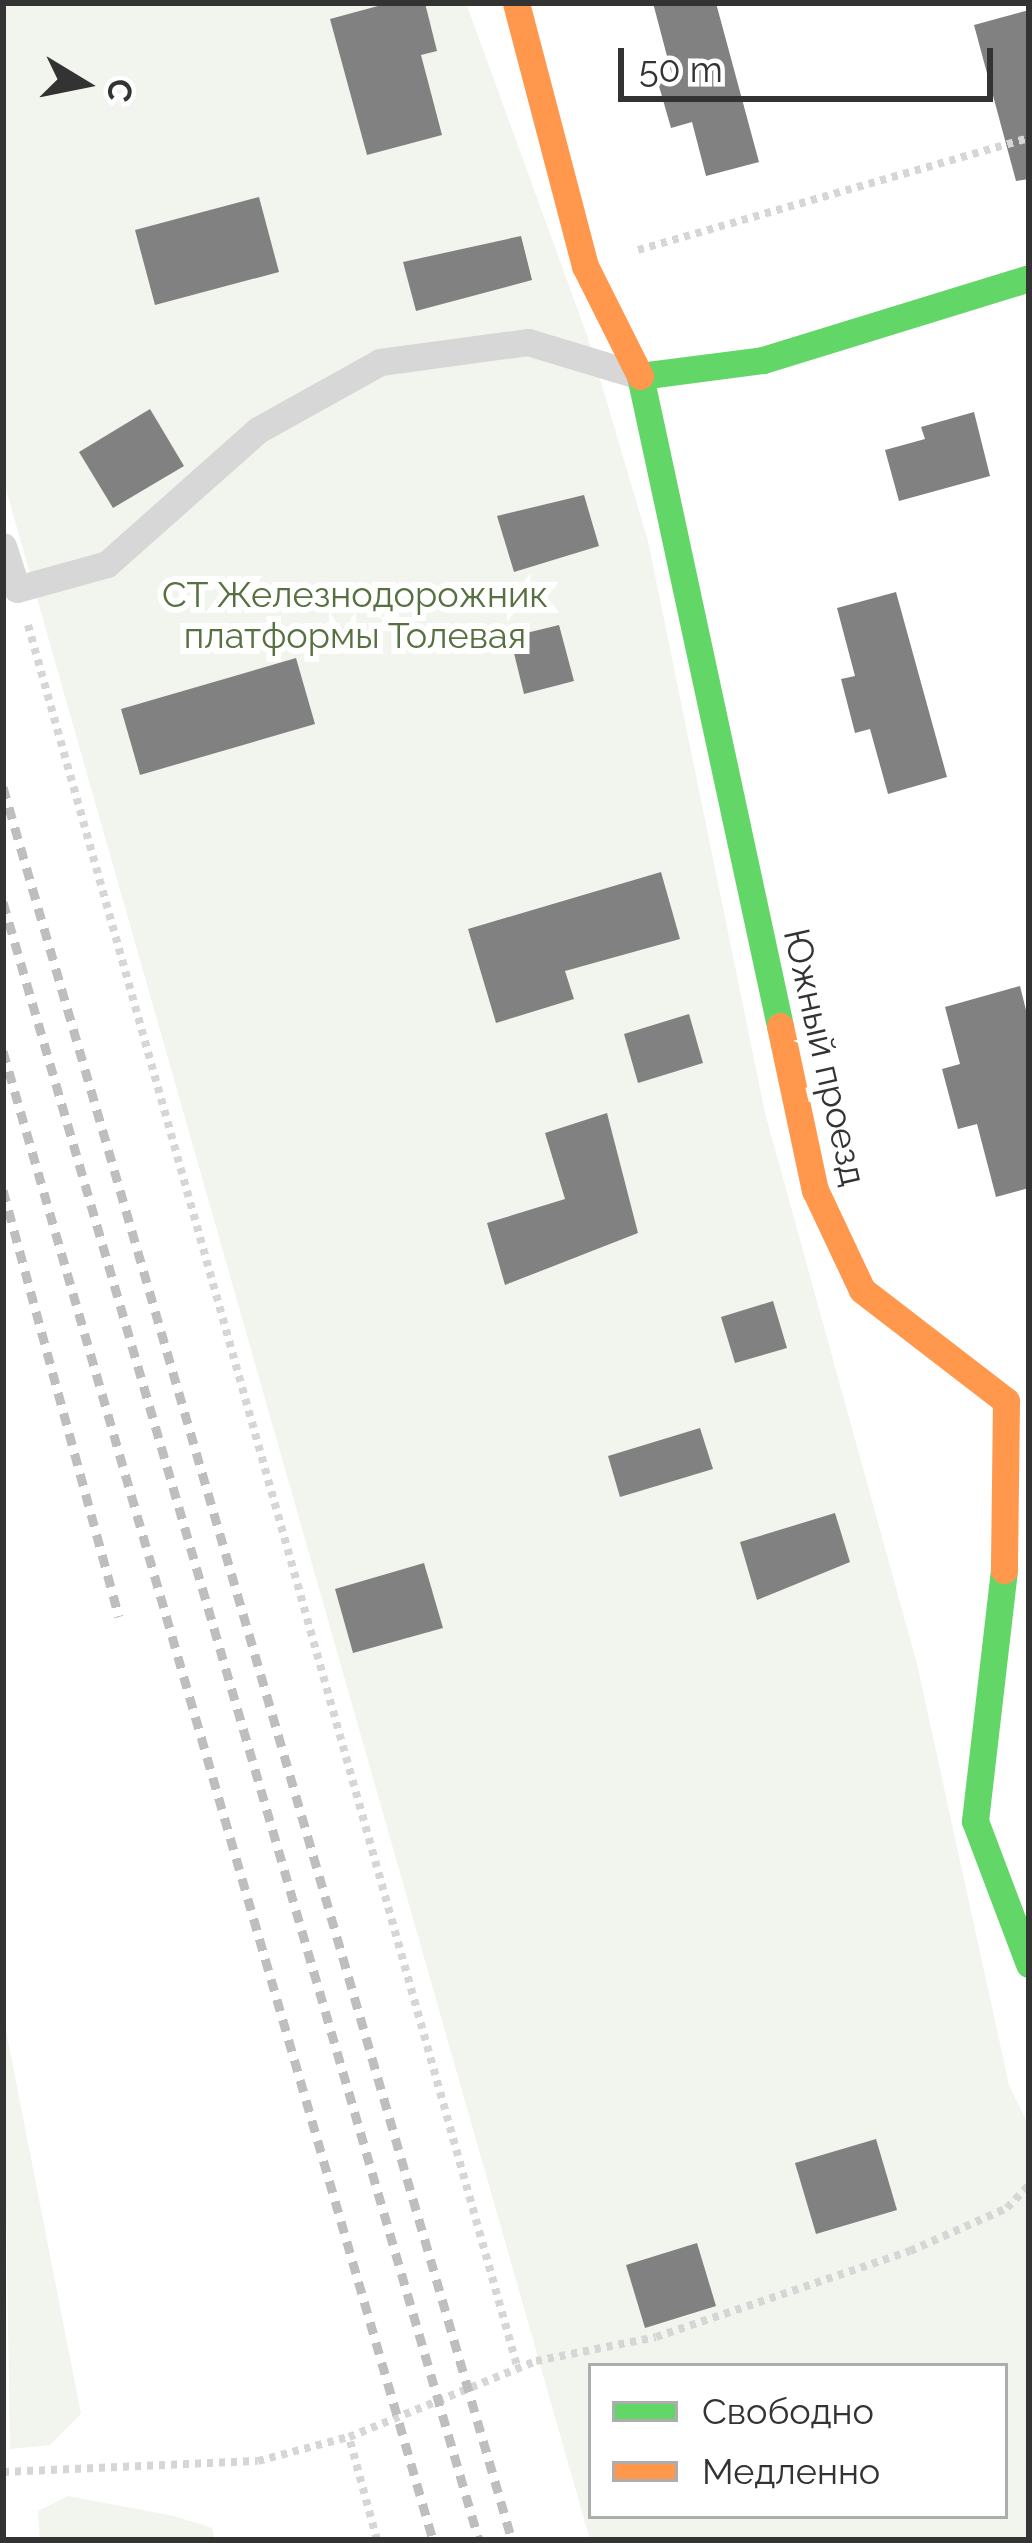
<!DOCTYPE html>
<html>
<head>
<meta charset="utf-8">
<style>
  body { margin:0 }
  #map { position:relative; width:1032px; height:2543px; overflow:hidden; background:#fff; font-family:Raleway,sans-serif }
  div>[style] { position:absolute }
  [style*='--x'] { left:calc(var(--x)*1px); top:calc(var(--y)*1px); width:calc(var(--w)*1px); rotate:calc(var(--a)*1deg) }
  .green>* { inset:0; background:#f1f5ed }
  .building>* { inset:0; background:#818181 }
  .path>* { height:8px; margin-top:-4px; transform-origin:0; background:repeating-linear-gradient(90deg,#d6d6d6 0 6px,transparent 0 12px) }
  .lane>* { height:27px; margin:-13.5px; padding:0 13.5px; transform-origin:13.5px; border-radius:13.5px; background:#d7d7d7 }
  .fast>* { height:27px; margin:-13.5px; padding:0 13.5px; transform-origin:13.5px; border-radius:13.5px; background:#63d668 }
  .slow>* { height:27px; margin:-13.5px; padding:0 13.5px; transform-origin:13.5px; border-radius:13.5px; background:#ff974d }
  .rail>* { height:9px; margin-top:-4.5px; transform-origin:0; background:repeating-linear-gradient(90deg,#bebebe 0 12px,transparent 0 21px) }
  span { translate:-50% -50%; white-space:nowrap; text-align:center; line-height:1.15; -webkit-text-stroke:12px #fff; paint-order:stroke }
  .park-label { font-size:36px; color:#56703f }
  .street-label { font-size:36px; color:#333 }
  .frame { position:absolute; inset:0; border:6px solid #333; pointer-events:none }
  .legend { position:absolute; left:588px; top:2363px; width:420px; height:156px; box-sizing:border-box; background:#fff; border:3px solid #adadad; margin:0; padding:15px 21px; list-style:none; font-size:36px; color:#333 }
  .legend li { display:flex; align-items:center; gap:24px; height:60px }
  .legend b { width:60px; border:3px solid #adadad }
  .north { position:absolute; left:24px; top:24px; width:120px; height:120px; -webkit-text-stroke:9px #fff; paint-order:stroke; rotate:100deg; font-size:33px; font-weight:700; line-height:48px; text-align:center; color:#333 }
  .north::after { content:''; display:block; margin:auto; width:42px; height:54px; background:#333; clip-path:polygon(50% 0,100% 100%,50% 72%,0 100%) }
  .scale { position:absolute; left:618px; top:48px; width:375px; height:54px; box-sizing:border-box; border:6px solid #333; border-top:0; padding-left:15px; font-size:36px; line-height:42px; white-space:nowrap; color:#333; -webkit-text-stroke:9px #fff; paint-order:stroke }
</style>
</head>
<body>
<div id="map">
  <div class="green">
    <div style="clip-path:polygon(evenodd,3px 3px,466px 3px,587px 335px,648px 541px,765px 1113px,917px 1664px,1009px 2085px,1029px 2126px,1029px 2540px,590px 2540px,3px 479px,3px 3px,591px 2366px,1005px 2366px,1005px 2516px,591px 2516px,591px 2366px)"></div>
    <div style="clip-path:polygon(3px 2015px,81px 2414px,50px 2445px,10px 2449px)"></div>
    <div style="clip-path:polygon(68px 2496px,174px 2516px,212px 2528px,215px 2540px,40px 2540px,38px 2511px)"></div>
  </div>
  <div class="building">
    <div style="clip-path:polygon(389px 3px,425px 3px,437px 51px,421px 55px,442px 135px,367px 155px,330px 19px)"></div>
    <div style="clip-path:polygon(653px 3px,716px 3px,759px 162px,706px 176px,692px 122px,671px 128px,657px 79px,672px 75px)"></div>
    <div style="clip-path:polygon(1029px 10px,1029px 179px,1016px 181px,974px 25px)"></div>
    <div style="clip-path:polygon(259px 197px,279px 272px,155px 305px,135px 230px)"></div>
    <div style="clip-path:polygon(521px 236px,532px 280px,416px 311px,403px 262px)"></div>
    <div style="clip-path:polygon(150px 409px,184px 466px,113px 508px,79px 452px)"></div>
    <div style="clip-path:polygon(974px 412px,990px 476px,899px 501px,885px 450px,925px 439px,921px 427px)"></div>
    <div style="clip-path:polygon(584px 495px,599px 546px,514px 572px,497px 516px)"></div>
    <div style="clip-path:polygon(896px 592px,947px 777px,888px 794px,870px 729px,855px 733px,841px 679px,855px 676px,837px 608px)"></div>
    <div style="clip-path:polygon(559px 625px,574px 681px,524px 694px,510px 637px)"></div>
    <div style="clip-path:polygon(296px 658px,315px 724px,140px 775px,121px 709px)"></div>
    <div style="clip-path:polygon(661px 872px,680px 939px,565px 971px,574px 999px,496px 1023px,468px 929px)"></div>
    <div style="clip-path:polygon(1020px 986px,1029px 1022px,1029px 1188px,996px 1197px,977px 1124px,958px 1129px,942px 1069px,960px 1064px,945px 1007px)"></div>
    <div style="clip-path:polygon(689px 1014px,703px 1063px,638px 1083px,624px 1034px)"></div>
    <div style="clip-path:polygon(607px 1113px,638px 1233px,505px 1285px,487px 1223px,565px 1199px,545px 1133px)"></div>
    <div style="clip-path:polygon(773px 1301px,787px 1348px,735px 1363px,721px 1317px)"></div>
    <div style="clip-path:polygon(700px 1428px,713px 1469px,620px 1497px,608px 1456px)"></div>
    <div style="clip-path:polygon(835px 1513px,850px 1562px,757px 1600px,740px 1542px)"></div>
    <div style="clip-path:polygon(424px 1563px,443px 1628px,353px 1653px,335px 1589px)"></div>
    <div style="clip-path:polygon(876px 2139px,897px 2210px,816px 2234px,795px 2163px)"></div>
    <div style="clip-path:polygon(697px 2243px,716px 2306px,645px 2328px,626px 2265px)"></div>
  </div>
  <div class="path">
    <div style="--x:638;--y:250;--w:407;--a:-16"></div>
    <div style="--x:28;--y:625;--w:1812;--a:74.31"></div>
    <div style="--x:3;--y:2472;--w:255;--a:-2.5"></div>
    <div style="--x:258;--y:2461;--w:94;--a:-14.8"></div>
    <div style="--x:377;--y:2540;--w:107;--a:-105.2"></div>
    <div style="--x:349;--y:2437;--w:202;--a:-22.1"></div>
    <div style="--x:536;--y:2361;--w:122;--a:-11.3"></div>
    <div style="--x:656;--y:2337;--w:268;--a:-18.7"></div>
    <div style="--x:910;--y:2251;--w:106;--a:-23.9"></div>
    <div style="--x:1007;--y:2208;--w:32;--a:-46"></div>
  </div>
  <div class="lane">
    <div style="--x:3;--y:546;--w:45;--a:72"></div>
    <div style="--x:17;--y:589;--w:93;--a:-15.5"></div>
    <div style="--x:107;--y:564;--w:202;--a:-41.6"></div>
    <div style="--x:258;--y:430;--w:140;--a:-29.1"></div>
    <div style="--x:380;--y:362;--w:149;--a:-7.7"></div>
    <div style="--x:528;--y:342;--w:108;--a:16.8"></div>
  </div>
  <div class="fast">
    <div style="--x:780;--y:1026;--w:665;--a:-102.15"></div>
    <div style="--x:640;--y:376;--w:124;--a:-7.4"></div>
    <div style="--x:763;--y:360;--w:278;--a:-17.1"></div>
    <div style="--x:1004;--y:1570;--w:253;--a:96.6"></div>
    <div style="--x:975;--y:1821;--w:153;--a:69.3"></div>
  </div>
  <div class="slow">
    <div style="--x:516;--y:3;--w:272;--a:75.3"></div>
    <div style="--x:585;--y:266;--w:123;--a:63.4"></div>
    <div style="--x:780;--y:1026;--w:168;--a:78"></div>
    <div style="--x:815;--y:1190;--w:110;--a:64.8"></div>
    <div style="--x:862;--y:1290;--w:182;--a:37.6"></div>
    <div style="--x:1006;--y:1401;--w:169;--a:90.7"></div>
  </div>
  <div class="rail">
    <div style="--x:3;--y:787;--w:1825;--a:73.81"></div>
    <div style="--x:3;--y:902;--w:1706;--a:73.8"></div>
    <div style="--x:3;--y:1051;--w:1550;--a:73.89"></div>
    <div style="--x:3;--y:1190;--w:442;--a:74.8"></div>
  </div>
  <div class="park-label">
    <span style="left:355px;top:615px">СТ Железнодорожник<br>платформы Толевая</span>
  </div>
  <div class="street-label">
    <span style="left:825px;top:1057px;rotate:77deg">Южный проезд</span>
  </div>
  <div class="frame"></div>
  <ul class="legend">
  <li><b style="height:15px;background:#63d668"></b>Свободно</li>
  <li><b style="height:15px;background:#ff974d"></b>Медленно</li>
  </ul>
  <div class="north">С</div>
  <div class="scale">50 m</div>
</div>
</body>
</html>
